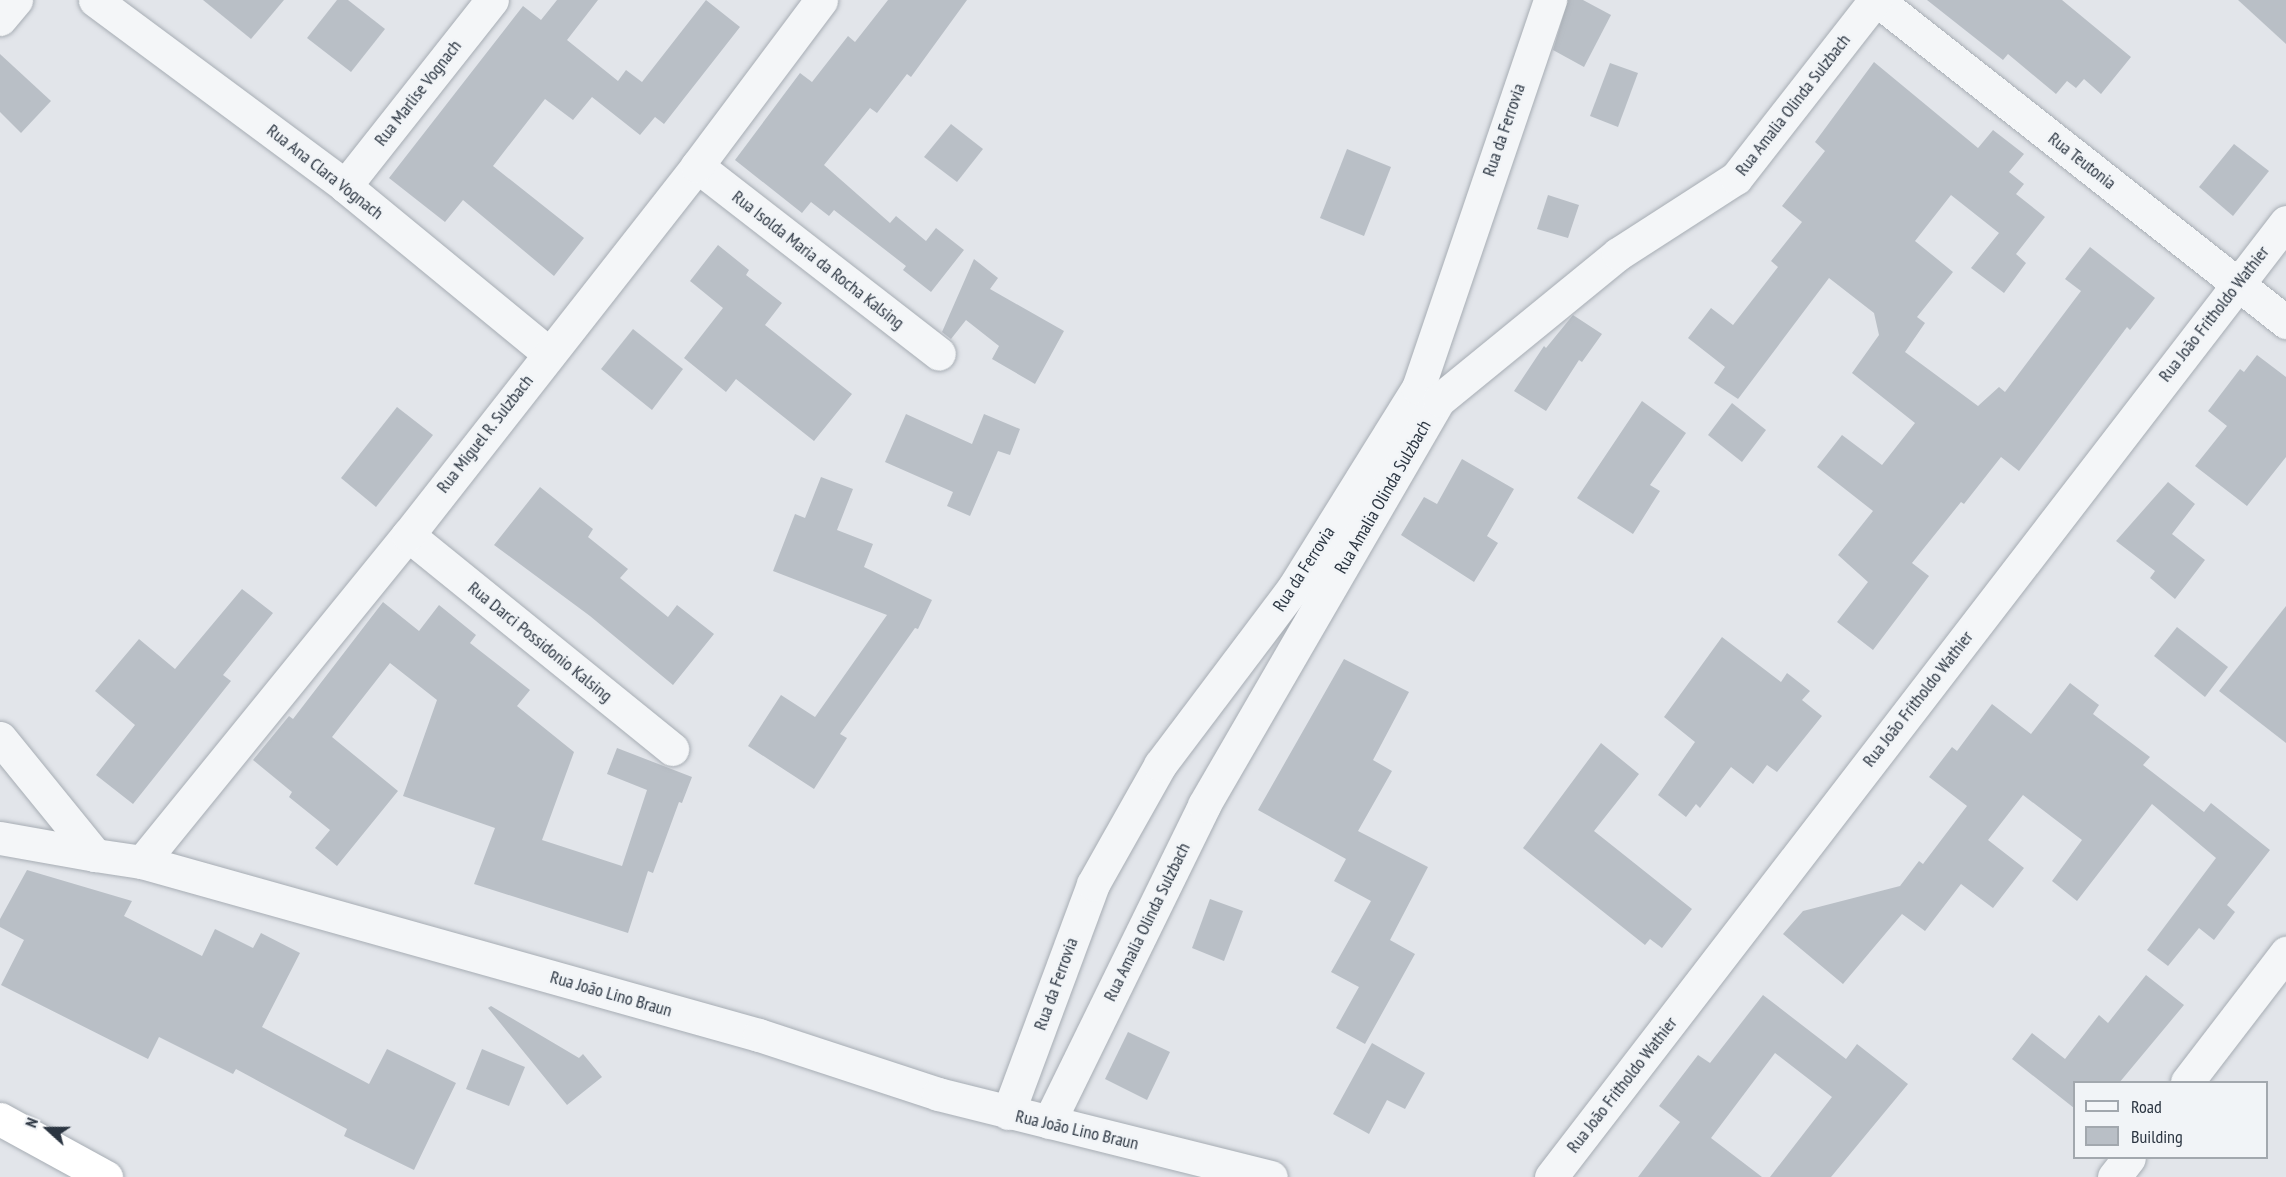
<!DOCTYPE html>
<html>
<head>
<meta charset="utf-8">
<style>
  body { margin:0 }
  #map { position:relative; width:2286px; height:1177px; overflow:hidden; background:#e2e5ea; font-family:"PT Sans Narrow",sans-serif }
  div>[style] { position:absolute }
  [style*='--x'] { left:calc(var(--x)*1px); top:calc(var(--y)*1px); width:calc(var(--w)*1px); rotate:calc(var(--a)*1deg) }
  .building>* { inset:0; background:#b9bfc6 }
  .roads { filter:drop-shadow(0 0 2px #a7adb4) drop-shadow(0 0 2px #a7adb4) }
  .minor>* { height:33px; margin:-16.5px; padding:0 16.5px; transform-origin:16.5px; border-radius:16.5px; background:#f4f6f8 }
  .tertiary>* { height:33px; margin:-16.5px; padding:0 16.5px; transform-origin:16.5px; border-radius:16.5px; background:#f4f6f8 }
  .trunk>* { height:33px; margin:-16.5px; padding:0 16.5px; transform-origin:16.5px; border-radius:16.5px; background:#fff }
  span { translate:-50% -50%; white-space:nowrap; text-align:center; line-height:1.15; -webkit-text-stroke:4.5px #f1f4f7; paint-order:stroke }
  .street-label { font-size:18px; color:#2b3541 }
  .legend { position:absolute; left:2073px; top:1081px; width:195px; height:78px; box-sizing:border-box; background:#f1f4f7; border:2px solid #a2a8ae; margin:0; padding:8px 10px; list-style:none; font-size:18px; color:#2b3541 }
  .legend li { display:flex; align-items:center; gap:12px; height:30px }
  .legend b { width:30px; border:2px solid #a2a8ae }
  .north { position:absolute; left:18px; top:1099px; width:60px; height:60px; -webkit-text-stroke:4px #f1f4f7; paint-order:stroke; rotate:291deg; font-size:16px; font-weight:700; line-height:24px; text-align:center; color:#2b3541 }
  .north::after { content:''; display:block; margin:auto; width:21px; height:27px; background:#2b3541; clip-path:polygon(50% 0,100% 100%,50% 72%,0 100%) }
</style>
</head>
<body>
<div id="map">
  <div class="building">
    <div style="clip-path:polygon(203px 0,284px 0,251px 39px)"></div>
    <div style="clip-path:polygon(337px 0,348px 0,385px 29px,351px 72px,307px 38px)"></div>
    <div style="clip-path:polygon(557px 0,598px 0,567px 40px,618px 81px,626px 70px,642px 82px,706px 0,740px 27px,664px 124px,655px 117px,640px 135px,592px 97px,573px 120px,545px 99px,493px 166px,584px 238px,554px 276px,463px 200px,445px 222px,389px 178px,523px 6px,541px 20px)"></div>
    <div style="clip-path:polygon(888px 0,967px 0,911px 77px,907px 74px,877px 113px,870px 108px,824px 165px,890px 223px,896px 216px,926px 241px,936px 228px,964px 250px,931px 292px,903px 270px,906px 266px,834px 210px,829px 216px,811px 202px,802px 213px,735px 160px,800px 73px,812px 82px,848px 36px,855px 42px)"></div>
    <div style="clip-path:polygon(1568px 0,1583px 0,1611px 15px,1584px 67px,1553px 50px)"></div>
    <div style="clip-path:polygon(1927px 0,2062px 0,2131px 57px,2101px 94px,2084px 79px,2076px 88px,2067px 81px,2056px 94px,2008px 54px,2003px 60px)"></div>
    <div style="clip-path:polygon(2238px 0,2286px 0,2286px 44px)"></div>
    <div style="clip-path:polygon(0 54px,51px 101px,21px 133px,0 112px)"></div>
    <div style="clip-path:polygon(1874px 62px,1978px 148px,1993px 130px,2024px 154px,2009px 172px,2024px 184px,2016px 194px,2045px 217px,2016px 254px,2026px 263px,2004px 293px,1971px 268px,1999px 233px,1951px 195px,1915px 241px,1953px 272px,1917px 317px,1925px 323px,1905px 352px,1978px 406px,1999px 387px,2005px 392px,2081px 291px,2065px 279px,2090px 247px,2155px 298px,2130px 330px,2127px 327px,2019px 471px,2001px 457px,1964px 504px,1961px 502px,1912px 563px,1929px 576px,1873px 650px,1837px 622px,1868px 582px,1838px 555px,1873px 511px,1817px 467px,1842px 435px,1882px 465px,1915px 423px,1852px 373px,1879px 335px,1874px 313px,1829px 278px,1738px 399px,1714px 383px,1725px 367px,1688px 338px,1711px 308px,1733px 325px,1778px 267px,1771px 261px,1802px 222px,1782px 206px,1825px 151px,1815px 142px)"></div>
    <div style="clip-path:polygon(1610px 63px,1638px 73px,1618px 127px,1590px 116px)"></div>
    <div style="clip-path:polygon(951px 124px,983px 149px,957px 182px,924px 157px)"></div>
    <div style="clip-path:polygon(2234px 144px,2269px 171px,2233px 216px,2199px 187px)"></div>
    <div style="clip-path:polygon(1347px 149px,1391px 167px,1364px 236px,1320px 218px)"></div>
    <div style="clip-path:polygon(1548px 195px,1579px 205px,1568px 238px,1537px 229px)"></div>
    <div style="clip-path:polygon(718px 245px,749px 270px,746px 275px,782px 303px,765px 325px,852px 394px,814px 441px,736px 379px,726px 392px,684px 358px,723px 308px,690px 281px)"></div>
    <div style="clip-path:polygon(974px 259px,998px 278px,990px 289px,1064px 331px,1035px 384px,992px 359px,999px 346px,966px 320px,951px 339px,942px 332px)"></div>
    <div style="clip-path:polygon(1573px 315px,1602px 334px,1582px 362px,1579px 360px,1546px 411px,1514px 391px,1544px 346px,1546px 348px)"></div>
    <div style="clip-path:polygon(633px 329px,683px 369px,652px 410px,601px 369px)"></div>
    <div style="clip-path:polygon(2257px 355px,2286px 377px,2286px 457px,2247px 506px,2195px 466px,2227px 426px,2208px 411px,2240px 369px,2244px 372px)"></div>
    <div style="clip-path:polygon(1642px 401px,1686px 433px,1650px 485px,1660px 491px,1633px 534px,1577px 498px)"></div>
    <div style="clip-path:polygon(1732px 403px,1766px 430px,1742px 462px,1708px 435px)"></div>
    <div style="clip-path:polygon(397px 407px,433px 435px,376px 507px,341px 478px)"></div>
    <div style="clip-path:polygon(906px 414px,972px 444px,984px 414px,1020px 429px,1010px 455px,998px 451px,970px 516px,947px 506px,953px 492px,885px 462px)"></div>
    <div style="clip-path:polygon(1462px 459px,1514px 489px,1487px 536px,1498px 543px,1474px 582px,1401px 535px,1424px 497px,1437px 504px)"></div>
    <div style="clip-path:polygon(821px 477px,853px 489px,837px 530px,873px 544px,864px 567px,932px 600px,918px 629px,915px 628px,840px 734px,847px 738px,814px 789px,748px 746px,781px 695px,815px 717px,887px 615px,773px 571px,795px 514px,805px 518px)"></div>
    <div style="clip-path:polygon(2168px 482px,2195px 504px,2172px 534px,2205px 560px,2175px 599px,2150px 578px,2155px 571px,2116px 541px)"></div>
    <div style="clip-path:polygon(540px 487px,593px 529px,588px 537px,628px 569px,620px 578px,668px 617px,677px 605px,714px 634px,673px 685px,590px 616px,494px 545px)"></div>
    <div style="clip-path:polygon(242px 589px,273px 613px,223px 675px,231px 681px,133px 804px,96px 775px,135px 725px,95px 691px,139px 639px,175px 669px)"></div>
    <div style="clip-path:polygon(383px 602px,419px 631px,439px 605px,476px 635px,470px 643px,530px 690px,517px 706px,574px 752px,542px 840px,622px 866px,647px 790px,607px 774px,617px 748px,692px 777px,682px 803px,679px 802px,653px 873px,648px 871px,628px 933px,474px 884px,495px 828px,403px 796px,437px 700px,390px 663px,332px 737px,398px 791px,337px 866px,315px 848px,330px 830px,289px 797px,292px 792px,253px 760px,289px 716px,293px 719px)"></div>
    <div style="clip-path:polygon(2286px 606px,2286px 743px,2219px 691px)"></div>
    <div style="clip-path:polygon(2177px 627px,2228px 667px,2205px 697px,2154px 656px)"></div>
    <div style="clip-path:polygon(1722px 637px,1781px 682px,1787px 673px,1810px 691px,1802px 700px,1822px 716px,1777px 772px,1767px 765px,1753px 784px,1731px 767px,1700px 808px,1696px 804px,1686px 817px,1658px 795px,1695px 742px,1664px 717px)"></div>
    <div style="clip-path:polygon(1344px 659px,1409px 692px,1373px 760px,1392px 771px,1358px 831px,1428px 867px,1390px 940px,1415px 954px,1365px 1044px,1336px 1028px,1359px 987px,1331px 972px,1371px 901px,1334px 881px,1346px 859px,1258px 810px)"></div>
    <div style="clip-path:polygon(2070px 683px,2099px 705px,2093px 714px,2150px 757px,2143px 765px,2204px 812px,2211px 803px,2270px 850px,2227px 905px,2235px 912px,2214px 940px,2199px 928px,2168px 966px,2147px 950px,2216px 858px,2152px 804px,2077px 901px,2052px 881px,2082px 840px,2023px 795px,1988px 840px,2024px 868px,1993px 908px,1961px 884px,1925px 931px,1902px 914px,1843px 984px,1783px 934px,1803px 911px,1900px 886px,1919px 861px,1923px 864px,1967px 806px,1929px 777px,1952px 747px,1957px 751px,1992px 704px,2031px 734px)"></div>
    <div style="clip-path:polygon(1601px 743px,1639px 774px,1594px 831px,1692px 909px,1662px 948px,1650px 939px,1645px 945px,1523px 848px)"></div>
    <div style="clip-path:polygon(27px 870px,132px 901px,124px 916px,202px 956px,215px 929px,253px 948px,261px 933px,300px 953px,262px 1027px,369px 1084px,387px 1049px,456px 1083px,414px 1170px,344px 1136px,347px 1129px,236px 1069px,233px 1074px,159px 1037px,148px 1059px,1px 985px,24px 940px,0 927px,0 919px)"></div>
    <div style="clip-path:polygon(1210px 899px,1243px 911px,1224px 961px,1192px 948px)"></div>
    <div style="clip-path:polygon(2146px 975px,2184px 1005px,2119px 1083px,2074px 1083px,2074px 1108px,2012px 1059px,2032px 1033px,2065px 1059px,2099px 1015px,2108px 1023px)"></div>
    <div style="clip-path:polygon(1763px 995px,1846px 1059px,1857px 1044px,1908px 1084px,1831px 1177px,1770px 1177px,1832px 1097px,1775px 1053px,1711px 1138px,1762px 1177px,1638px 1177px,1680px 1122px,1659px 1106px,1698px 1055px,1710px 1063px)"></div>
    <div style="clip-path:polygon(491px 1006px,579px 1058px,583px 1054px,602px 1077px,567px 1105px,488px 1008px)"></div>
    <div style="clip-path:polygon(1128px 1032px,1170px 1052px,1147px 1100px,1105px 1079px)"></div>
    <div style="clip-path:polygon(1372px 1043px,1425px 1073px,1405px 1109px,1387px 1100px,1369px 1134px,1333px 1114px)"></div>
    <div style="clip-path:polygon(482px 1049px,525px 1067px,509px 1106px,466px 1089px)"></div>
  </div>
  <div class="roads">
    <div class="minor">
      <div style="--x:95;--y:0;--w:312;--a:36.6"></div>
      <div style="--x:345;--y:186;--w:263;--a:39.4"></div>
      <div style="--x:1877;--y:0;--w:521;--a:38.21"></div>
      <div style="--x:0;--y:19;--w:25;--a:-50"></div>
      <div style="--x:697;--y:166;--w:306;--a:37.8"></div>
      <div style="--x:345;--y:186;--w:237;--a:-51.7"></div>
      <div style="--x:408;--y:535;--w:340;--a:39"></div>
      <div style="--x:0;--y:838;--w:97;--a:10.1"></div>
      <div style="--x:142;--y:862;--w:422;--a:-50.9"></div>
      <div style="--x:408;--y:535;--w:469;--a:-51.9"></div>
      <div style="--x:697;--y:166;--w:207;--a:-53.2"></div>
      <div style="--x:2187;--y:1082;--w:163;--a:-52.5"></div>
      <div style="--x:1008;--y:1113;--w:244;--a:-69.6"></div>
      <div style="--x:1093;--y:884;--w:137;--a:-60.6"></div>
      <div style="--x:1160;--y:765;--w:223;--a:-53"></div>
      <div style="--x:1294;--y:587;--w:234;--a:-58.1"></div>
      <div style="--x:1418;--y:388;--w:410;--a:-71.2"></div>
      <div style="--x:1551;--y:1177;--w:1205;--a:-52.42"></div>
      <div style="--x:2114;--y:1177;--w:24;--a:-52"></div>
    </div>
    <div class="tertiary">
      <div style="--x:0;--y:738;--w:151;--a:50.9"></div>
      <div style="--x:95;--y:855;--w:48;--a:8.5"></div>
      <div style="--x:142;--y:862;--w:641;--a:15.66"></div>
      <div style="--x:759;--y:1035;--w:188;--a:18.2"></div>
      <div style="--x:938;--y:1094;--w:343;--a:14"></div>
      <div style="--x:1049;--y:1122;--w:353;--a:-63.9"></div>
      <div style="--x:1204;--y:805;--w:468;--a:-59.9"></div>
      <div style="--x:1439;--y:400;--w:231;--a:-39.2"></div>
      <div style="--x:1618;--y:254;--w:140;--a:-32.8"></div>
      <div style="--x:1736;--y:178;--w:226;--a:-52"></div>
    </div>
    <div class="trunk">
      <div style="--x:0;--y:1119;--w:121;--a:28.7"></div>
    </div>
  </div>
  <div class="street-label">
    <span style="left:418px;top:93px;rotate:-52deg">Rua Marlise Vognach</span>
    <span style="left:1793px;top:105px;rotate:-52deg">Rua Amalia Olinda Sulzbach</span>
    <span style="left:1504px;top:130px;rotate:-71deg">Rua da Ferrovia</span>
    <span style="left:2082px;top:161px;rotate:38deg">Rua Teutonia</span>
    <span style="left:325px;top:172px;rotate:38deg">Rua Ana Clara Vognach</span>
    <span style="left:818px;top:260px;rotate:38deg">Rua Isolda Maria da Rocha Kalsing</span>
    <span style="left:2214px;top:314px;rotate:-52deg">Rua João Fritholdo Wathier</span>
    <span style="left:485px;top:434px;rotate:-52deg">Rua Miguel R. Sulzbach</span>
    <span style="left:1383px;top:497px;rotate:-60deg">Rua Amalia Olinda Sulzbach</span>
    <span style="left:1304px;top:569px;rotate:-57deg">Rua da Ferrovia</span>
    <span style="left:540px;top:642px;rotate:39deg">Rua Darci Possidonio Kalsing</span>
    <span style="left:1918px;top:699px;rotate:-52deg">Rua João Fritholdo Wathier</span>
    <span style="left:1147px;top:922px;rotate:-64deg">Rua Amalia Olinda Sulzbach</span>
    <span style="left:1056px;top:984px;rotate:-70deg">Rua da Ferrovia</span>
    <span style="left:611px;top:994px;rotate:16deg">Rua João Lino Braun</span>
    <span style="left:1622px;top:1085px;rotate:-52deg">Rua João Fritholdo Wathier</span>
    <span style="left:1077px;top:1130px;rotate:13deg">Rua João Lino Braun</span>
  </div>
  <ul class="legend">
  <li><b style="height:8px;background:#f4f6f8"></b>Road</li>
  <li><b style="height:16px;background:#b9bfc6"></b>Building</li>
  </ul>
  <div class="north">N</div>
</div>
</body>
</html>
